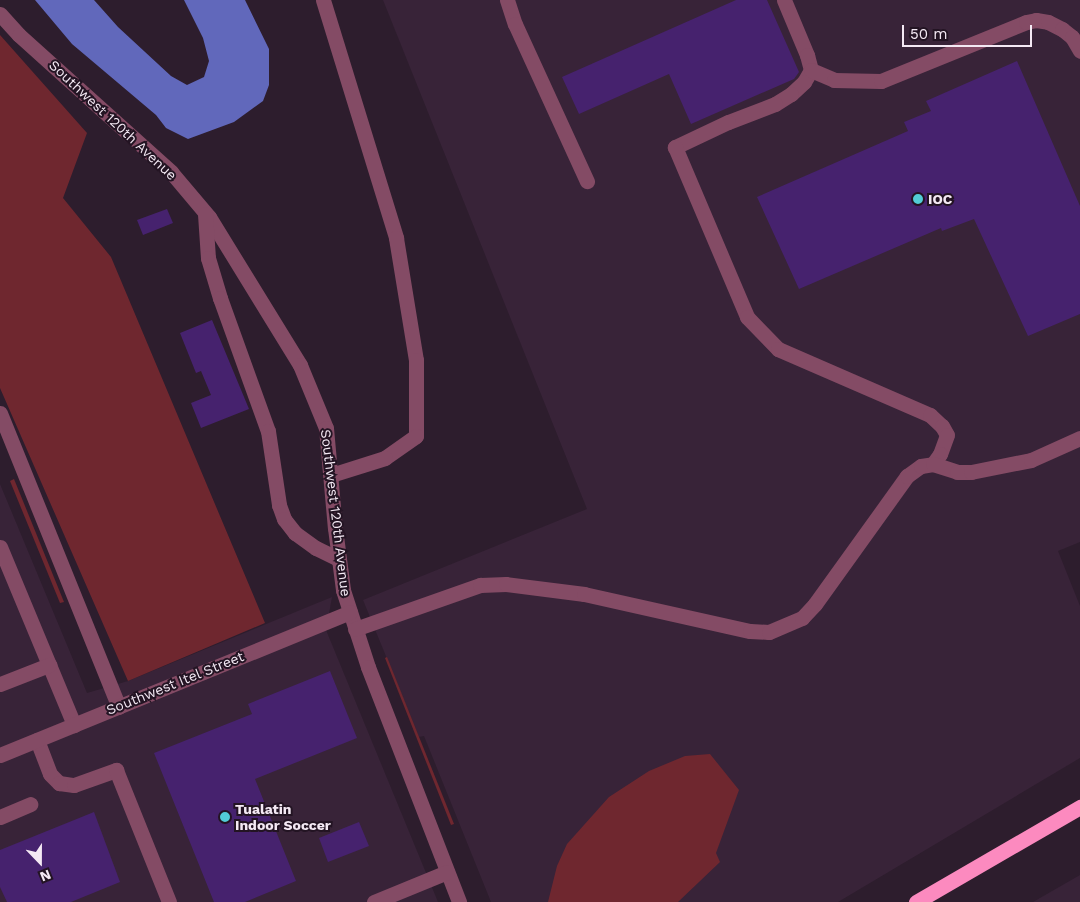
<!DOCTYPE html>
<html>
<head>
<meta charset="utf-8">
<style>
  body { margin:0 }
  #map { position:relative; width:1080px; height:902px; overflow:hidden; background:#2d1d2d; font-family:"Work Sans",sans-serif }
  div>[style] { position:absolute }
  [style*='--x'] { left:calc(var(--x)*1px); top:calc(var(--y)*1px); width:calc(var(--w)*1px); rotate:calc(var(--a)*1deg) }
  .built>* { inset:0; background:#382338 }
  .green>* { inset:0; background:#6f272f }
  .water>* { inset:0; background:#6168bb }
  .building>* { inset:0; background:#46226e }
  .minor>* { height:15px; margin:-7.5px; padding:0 7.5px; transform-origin:7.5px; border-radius:7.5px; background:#844b65 }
  .highway>* { height:15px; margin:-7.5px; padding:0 7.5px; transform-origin:7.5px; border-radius:7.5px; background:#fc8abf }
  .dots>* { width:14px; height:14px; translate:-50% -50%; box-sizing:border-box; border:2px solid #231423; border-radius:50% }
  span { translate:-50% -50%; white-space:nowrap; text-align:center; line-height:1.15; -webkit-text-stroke:4px #231423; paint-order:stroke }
  .street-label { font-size:14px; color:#f4e9f4 }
  .poi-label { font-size:14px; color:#f4e9f4; font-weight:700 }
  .left { translate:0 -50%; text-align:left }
  .north { position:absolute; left:15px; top:837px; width:50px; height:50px; -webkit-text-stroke:4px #231423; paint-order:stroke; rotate:158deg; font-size:14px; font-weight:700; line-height:20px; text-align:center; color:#f4e9f4 }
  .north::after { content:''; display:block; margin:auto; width:18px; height:22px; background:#f4e9f4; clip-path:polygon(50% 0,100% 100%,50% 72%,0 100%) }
  .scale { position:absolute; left:902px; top:25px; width:130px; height:22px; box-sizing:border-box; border:2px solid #f4e9f4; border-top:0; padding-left:6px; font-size:15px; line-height:18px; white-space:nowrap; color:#f4e9f4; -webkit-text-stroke:4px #231423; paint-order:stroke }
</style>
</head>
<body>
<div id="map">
  <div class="built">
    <div style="clip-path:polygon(383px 0,1080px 0,1080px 542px,1058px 551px,1080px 606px,1080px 758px,838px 902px,491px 902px,424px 736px,419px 737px,363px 600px,587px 509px)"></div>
    <div style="clip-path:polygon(0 484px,87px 693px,128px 681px,332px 597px,326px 630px,438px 902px,0 902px)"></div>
    <div style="clip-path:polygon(1080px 875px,1080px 902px,1033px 902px)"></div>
  </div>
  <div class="green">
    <div style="clip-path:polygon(0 35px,87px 133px,63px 198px,111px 257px,265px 623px,128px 681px,0 388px)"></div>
    <div style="clip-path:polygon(14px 479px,64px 602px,60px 603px,10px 481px)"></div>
    <div style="clip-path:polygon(387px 657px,454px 824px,451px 825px,385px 658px)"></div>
    <div style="clip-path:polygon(710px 754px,739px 790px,716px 853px,720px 862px,678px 902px,548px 902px,557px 866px,567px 844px,609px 797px,649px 771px,685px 756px)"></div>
  </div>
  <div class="water">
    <div style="clip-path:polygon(35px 0,94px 0,118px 27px,171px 76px,187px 85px,204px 77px,209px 61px,203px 38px,184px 0,245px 0,269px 49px,269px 85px,263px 101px,234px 122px,188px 139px,166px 128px,156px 115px,72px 44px)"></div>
  </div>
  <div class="building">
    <div style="clip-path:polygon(736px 0,767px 0,799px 72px,794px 79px,691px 124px,669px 74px,579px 114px,562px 77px)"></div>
    <div style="clip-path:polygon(1017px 61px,1080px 206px,1080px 314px,1028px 336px,974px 219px,942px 231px,941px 228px,799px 289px,757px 197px,908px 131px,904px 122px,931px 111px,926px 101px)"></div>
    <div style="clip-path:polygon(167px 209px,173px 223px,143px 235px,137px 220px)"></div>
    <div style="clip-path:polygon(212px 320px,249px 409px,201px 428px,191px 403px,211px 395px,201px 371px,196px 373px,180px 333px)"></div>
    <div style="clip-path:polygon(330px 671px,357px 738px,255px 779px,296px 881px,245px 902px,214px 902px,154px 753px,252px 714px,248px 704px)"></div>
    <div style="clip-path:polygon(94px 812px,120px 882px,71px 902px,7px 902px,0 887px,0 850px)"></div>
    <div style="clip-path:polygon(359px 822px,369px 846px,328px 862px,319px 838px)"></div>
  </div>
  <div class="minor">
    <div style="--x:323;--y:0;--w:249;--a:72.9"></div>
    <div style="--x:396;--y:238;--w:124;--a:80.7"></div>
    <div style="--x:416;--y:360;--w:76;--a:90"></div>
    <div style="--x:416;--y:436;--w:38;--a:145"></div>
    <div style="--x:385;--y:458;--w:57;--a:162.5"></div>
    <div style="--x:507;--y:0;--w:25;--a:72"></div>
    <div style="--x:515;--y:24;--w:173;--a:65.4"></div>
    <div style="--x:784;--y:0;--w:60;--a:67.3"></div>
    <div style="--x:807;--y:55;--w:16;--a:75"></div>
    <div style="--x:811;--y:70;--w:14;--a:120"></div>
    <div style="--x:804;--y:82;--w:18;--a:137"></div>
    <div style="--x:791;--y:94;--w:19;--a:148"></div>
    <div style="--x:775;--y:104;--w:50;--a:159"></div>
    <div style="--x:728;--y:122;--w:59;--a:154.7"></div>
    <div style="--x:675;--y:147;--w:185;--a:67"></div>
    <div style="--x:747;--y:317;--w:45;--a:45.9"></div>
    <div style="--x:778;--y:349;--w:166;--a:23.5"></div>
    <div style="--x:930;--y:415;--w:16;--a:43"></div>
    <div style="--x:942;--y:426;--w:10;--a:61"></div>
    <div style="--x:947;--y:435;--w:20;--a:110"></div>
    <div style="--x:940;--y:454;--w:12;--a:125"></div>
    <div style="--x:0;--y:14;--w:28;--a:48"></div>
    <div style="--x:19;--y:35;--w:205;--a:42"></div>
    <div style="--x:171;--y:172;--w:59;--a:49.8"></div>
    <div style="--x:209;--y:217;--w:174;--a:58.4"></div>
    <div style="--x:300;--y:365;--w:68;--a:67.6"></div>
    <div style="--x:326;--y:428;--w:100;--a:84.9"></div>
    <div style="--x:335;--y:528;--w:63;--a:82.6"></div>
    <div style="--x:343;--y:590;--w:81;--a:72"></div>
    <div style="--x:368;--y:667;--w:252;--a:68.8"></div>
    <div style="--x:811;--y:70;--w:25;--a:23"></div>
    <div style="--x:834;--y:80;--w:47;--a:1.2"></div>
    <div style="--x:881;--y:81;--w:157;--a:-22.1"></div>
    <div style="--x:1026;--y:22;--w:10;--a:-11"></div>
    <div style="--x:1036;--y:20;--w:12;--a:9"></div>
    <div style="--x:1048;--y:22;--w:16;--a:27"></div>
    <div style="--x:1062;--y:29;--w:13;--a:39"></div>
    <div style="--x:1072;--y:37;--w:16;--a:60"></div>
    <div style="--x:205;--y:214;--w:44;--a:86.1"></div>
    <div style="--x:208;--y:258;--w:42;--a:73.3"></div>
    <div style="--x:220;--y:298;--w:141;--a:70.2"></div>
    <div style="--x:268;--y:431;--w:75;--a:81.5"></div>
    <div style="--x:279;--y:505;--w:15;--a:70"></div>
    <div style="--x:284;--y:519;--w:18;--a:52"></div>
    <div style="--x:295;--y:533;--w:26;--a:36"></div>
    <div style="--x:316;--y:548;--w:25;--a:26"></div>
    <div style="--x:0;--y:413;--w:317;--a:68"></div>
    <div style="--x:0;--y:547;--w:193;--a:67.4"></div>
    <div style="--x:355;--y:629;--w:133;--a:-19.4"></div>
    <div style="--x:480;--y:585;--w:26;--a:-2"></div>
    <div style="--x:506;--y:584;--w:79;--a:7.3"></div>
    <div style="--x:584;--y:594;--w:170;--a:12.6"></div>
    <div style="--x:750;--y:631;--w:19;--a:3"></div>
    <div style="--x:769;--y:632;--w:36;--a:-23"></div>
    <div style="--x:802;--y:618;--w:19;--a:-47"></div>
    <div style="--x:815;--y:604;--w:158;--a:-54.3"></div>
    <div style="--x:907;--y:476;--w:17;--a:-36"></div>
    <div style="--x:921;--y:466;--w:12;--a:-9"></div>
    <div style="--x:933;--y:464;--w:25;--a:18"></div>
    <div style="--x:957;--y:472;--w:14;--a:0"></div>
    <div style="--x:971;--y:472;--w:61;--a:-11.3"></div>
    <div style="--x:1031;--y:460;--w:54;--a:-24.2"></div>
    <div style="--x:0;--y:684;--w:53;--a:-21.2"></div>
    <div style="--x:37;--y:740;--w:36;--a:69"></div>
    <div style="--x:50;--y:774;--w:13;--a:45"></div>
    <div style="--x:59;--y:783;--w:15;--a:8"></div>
    <div style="--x:74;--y:785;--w:45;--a:-19.7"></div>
    <div style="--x:116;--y:770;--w:142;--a:68.1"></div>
    <div style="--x:0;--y:755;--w:378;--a:-22.2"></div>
    <div style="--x:0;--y:817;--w:33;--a:-23"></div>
    <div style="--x:374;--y:902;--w:79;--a:-22.3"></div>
  </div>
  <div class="highway">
    <div style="--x:916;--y:902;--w:190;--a:-30.1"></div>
  </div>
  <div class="dots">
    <div style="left:918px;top:199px;background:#52ccd6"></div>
    <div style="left:225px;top:817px;background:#52ccd6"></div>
  </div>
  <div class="street-label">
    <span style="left:113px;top:120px;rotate:43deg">Southwest 120th Avenue</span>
    <span style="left:336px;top:513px;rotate:83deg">Southwest 120th Avenue</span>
    <span style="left:175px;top:683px;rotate:-22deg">Southwest Itel Street</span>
  </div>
  <div class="poi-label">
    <span class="left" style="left:928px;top:199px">IOC</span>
    <span class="left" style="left:235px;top:817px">Tualatin<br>Indoor Soccer</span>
  </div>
  <div class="north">N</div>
  <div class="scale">50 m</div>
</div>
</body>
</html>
